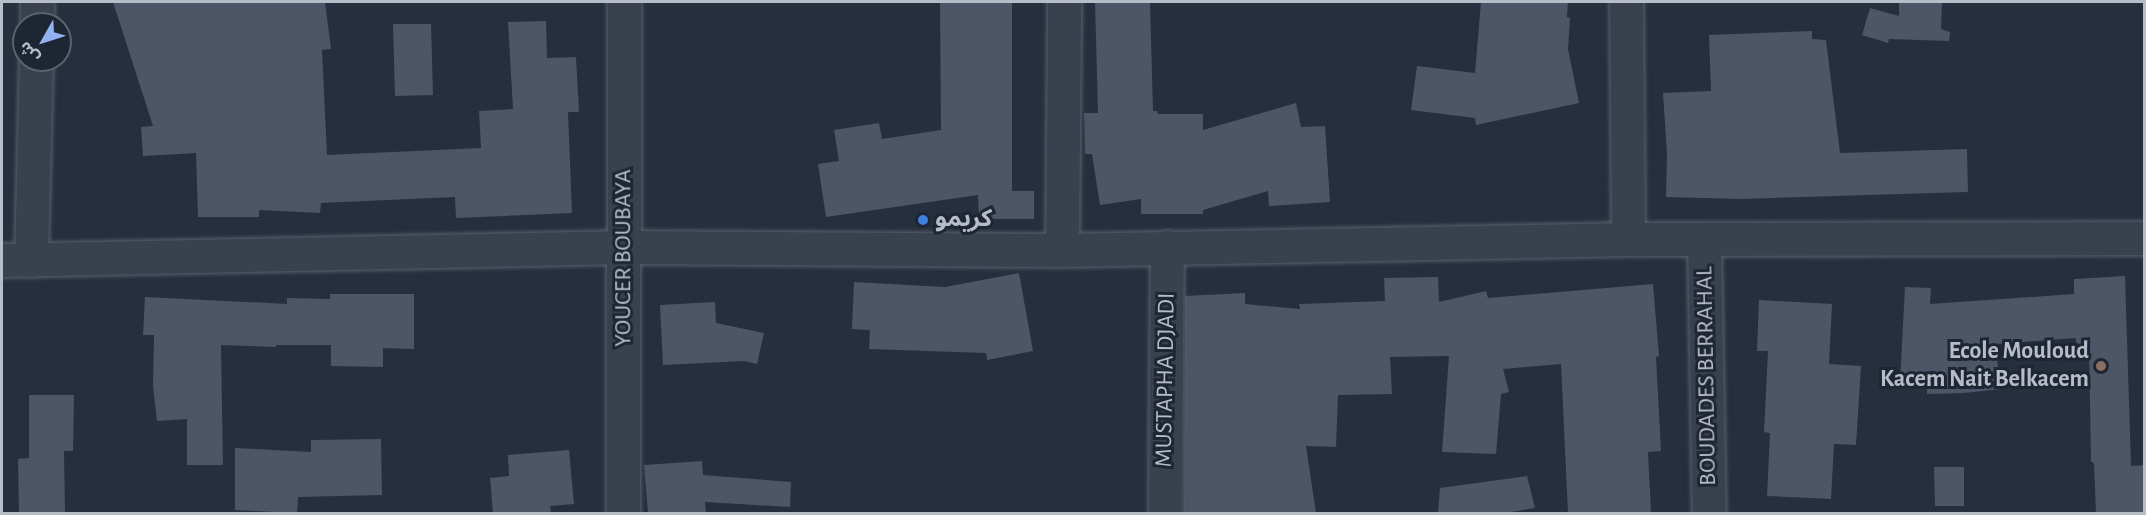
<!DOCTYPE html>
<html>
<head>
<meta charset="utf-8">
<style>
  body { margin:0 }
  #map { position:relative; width:2146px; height:515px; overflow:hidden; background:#262f3e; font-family:"Alegreya Sans","Noto Sans Arabic",sans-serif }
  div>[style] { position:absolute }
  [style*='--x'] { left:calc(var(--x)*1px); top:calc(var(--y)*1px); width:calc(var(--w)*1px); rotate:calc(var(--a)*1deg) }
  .building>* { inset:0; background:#4c5666 }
  .roads { filter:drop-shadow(0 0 2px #585f6c) drop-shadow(0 0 2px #585f6c) }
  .minor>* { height:33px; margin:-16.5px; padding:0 16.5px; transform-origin:16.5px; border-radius:16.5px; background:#3a414e }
  .dots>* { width:16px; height:16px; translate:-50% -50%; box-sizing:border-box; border:3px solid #1f2633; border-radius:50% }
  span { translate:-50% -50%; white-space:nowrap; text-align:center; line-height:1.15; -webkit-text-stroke:6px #1f2633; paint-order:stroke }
  .poi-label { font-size:24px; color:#b6bdc9; font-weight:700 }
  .left { translate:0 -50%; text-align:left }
  .right { translate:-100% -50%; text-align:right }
  .street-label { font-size:24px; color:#b6bdc9 }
  .frame { position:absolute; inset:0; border:3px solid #b6bdc9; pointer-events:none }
  .north { position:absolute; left:12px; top:12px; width:60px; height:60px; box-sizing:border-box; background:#1f2633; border:2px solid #5b626f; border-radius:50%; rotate:231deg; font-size:16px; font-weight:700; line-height:24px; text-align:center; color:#b6bdc9 }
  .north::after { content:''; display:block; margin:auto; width:21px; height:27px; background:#92b3f2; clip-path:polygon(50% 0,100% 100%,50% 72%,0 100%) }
</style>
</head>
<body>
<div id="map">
  <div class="building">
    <div style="clip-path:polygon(113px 2px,325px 2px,331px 49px,322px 50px,327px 155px,481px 148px,479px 111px,513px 109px,508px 22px,546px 21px,547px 58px,576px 57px,579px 112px,568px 112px,572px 213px,456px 218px,455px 197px,321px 203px,320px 213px,259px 210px,259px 217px,198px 217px,196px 153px,143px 156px,141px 127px,153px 126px)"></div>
    <div style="clip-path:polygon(940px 2px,1012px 2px,1012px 191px,1034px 191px,1034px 219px,979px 219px,978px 195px,826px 217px,818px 164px,839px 161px,834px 130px,879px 123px,882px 139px,941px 130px)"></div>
    <div style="clip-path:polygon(1095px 2px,1150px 2px,1153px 111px,1157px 111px,1158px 114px,1203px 114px,1203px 130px,1296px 103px,1301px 127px,1325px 126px,1330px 202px,1269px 206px,1268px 191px,1203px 210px,1203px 214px,1141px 214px,1141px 199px,1100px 205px,1092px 154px,1085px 154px,1084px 113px,1098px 113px)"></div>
    <div style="clip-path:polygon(1481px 2px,1568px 2px,1567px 17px,1570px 18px,1568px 49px,1579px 103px,1476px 125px,1475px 118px,1411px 110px,1417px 66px,1475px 73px)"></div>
    <div style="clip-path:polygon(1899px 2px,1942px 3px,1941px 29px,1950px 32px,1949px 41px,1889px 39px,1888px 43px,1862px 35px,1870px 8px,1899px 16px)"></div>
    <div style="clip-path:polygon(393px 24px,431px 24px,433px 95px,395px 96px)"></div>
    <div style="clip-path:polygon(1812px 31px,1812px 39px,1826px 40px,1840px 153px,1967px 149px,1968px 192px,1740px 199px,1666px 197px,1667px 154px,1663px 93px,1711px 91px,1709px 35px)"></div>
    <div style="clip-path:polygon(1019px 273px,1033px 351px,987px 360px,986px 353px,869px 349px,870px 330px,852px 329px,854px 282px,945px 287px)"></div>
    <div style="clip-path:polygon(2125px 276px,2131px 466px,2145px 465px,2145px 513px,2096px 513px,2094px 463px,2091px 462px,2089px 345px,2076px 345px,2076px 338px,1995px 344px,2001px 389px,1964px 393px,1927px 394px,1927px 383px,1900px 382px,1905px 287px,1931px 288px,1930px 304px,2074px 294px,2074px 279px)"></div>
    <div style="clip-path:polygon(1438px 277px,1439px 302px,1486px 291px,1488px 298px,1653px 284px,1659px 356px,1656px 357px,1661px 451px,1648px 452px,1651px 513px,1568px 513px,1561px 364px,1503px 369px,1509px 392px,1501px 394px,1496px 454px,1442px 452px,1449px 356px,1390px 357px,1392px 394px,1338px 395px,1336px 447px,1306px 446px,1316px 513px,1184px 513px,1185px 296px,1245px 293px,1245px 304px,1300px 309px,1299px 304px,1385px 301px,1384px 278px)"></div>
    <div style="clip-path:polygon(330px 294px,414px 294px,414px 349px,383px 348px,383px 367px,331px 366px,331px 345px,276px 345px,276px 347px,221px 345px,223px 465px,187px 465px,187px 419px,157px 421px,153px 386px,154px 335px,143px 335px,145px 297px,287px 304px,287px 298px,330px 299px)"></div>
    <div style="clip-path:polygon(1759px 300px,1832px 304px,1829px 364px,1861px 366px,1856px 445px,1834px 444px,1831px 499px,1767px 496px,1770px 433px,1764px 432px,1768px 351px,1757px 351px)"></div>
    <div style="clip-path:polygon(715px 302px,716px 323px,764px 333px,757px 364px,744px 361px,663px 365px,660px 305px)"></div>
    <div style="clip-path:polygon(29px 395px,74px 395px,73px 451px,64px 451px,65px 512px,19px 513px,18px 459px,29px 458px)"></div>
    <div style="clip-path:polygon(381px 439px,382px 495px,298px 497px,297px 513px,235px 510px,235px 448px,311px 452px,311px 440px)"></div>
    <div style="clip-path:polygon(569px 450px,574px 504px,550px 506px,551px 513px,493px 513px,490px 478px,509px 476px,508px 455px)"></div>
    <div style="clip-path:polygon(702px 461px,703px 475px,791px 482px,790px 507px,705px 502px,706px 513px,648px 513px,644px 465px)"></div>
    <div style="clip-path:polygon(1934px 467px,1964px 467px,1964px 506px,1935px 506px)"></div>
    <div style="clip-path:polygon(1527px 476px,1535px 508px,1505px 513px,1438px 513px,1440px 488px)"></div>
  </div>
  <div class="roads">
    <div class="minor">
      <div style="--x:1626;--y:2;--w:237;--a:89.5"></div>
      <div style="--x:37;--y:24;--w:22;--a:-90"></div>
      <div style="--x:1704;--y:239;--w:275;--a:89"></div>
      <div style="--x:1062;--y:250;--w:248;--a:-89.5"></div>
      <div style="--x:2;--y:260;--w:622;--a:-1.2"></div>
      <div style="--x:624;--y:247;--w:438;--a:0.4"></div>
      <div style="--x:1062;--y:250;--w:566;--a:-1.11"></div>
      <div style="--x:1628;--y:239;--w:516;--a:-0.11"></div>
      <div style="--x:31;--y:260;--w:200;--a:-88.6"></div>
      <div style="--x:623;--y:514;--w:512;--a:-89.89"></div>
      <div style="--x:1165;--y:514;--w:267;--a:-89.6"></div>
    </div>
  </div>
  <div class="dots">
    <div style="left:923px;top:220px;background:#3f7fe0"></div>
    <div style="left:2101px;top:366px;background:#8d6e63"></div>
  </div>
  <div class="poi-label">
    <span class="left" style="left:935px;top:220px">كريمو</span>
    <span class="right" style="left:2089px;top:366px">Ecole Mouloud<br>Kacem Nait Belkacem</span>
  </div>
  <div class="street-label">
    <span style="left:624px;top:258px;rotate:-90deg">YOUCER BOUBAYA</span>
    <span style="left:1707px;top:376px;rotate:-91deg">BOUDADES BERRAHAL</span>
    <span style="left:1166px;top:380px;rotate:-89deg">MUSTAPHA DJADI</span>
  </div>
  <div class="frame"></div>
  <div class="north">ش</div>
</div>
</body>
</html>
